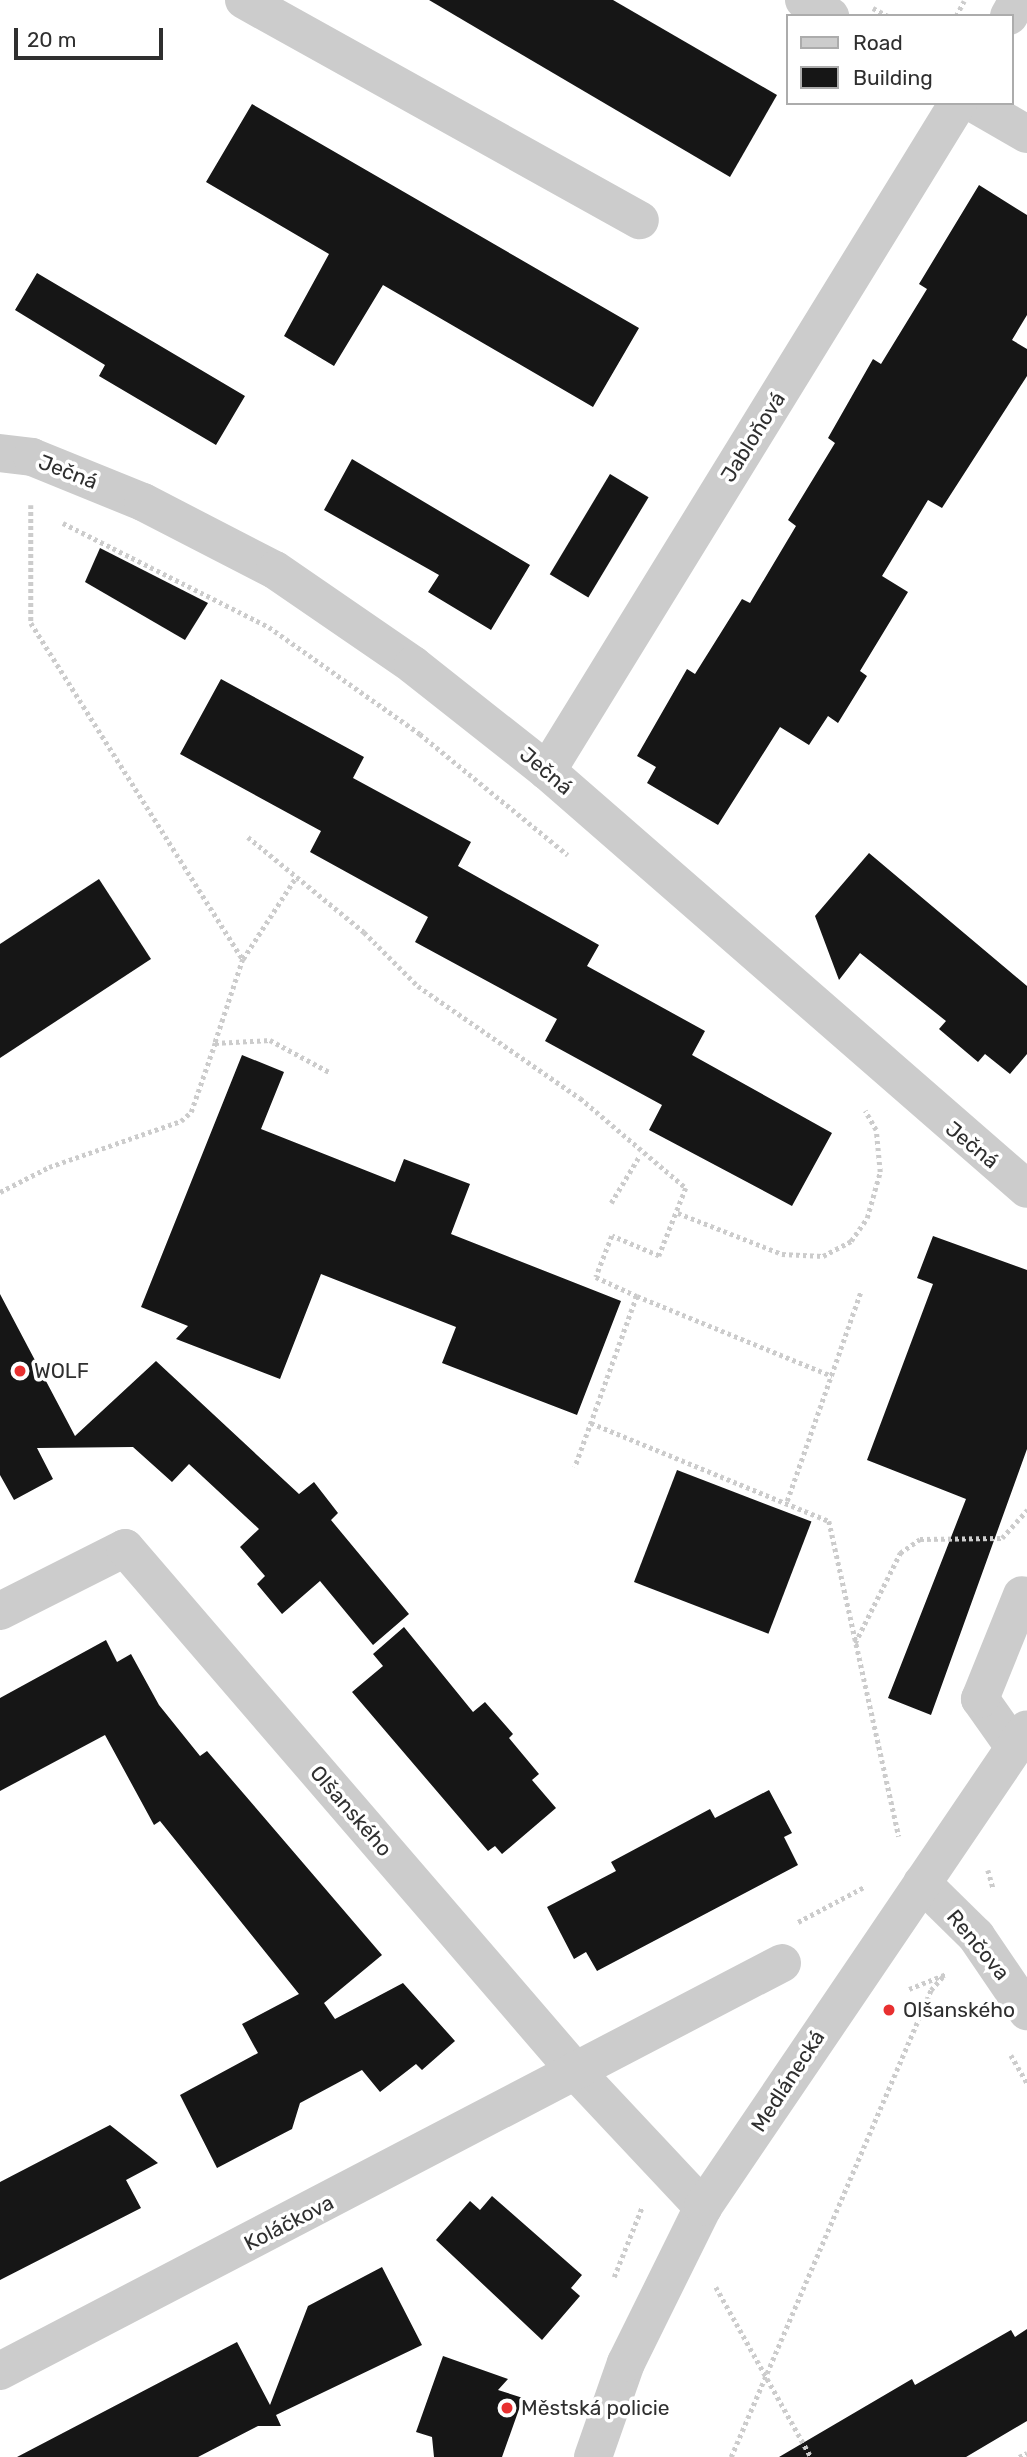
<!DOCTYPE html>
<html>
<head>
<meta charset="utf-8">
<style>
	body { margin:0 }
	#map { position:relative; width:1027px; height:2457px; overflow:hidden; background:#fff; font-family:Rubik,sans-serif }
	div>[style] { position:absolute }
	.building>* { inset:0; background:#161616; transform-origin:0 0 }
	.path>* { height:4.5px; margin-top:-2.25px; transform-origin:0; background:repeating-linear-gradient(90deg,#ccc 0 3.5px,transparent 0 7px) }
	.minor>* { height:38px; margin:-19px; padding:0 19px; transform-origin:19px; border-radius:19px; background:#ccc }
	.dots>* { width:19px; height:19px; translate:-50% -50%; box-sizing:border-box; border:4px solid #fff; border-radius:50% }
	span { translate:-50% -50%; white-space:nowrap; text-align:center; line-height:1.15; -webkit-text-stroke:7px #fff; paint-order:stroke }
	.street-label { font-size:21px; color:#2f2f2f }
	.poi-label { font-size:21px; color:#2f2f2f }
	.left { translate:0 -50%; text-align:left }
	.legend { position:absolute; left:786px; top:14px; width:228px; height:91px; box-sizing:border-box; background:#fff; border:2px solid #acacac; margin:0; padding:9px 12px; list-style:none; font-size:21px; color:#2f2f2f }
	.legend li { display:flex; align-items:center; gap:14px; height:35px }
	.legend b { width:35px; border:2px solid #acacac }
	.scale { position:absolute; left:14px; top:28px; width:149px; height:32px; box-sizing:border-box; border:4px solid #2f2f2f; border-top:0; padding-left:9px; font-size:21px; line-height:24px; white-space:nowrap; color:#2f2f2f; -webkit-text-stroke:5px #fff; paint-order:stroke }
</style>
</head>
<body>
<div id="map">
	<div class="building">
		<div style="clip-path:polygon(429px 0,613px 0,777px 95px,730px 177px)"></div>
		<div style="clip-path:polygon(252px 104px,639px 328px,593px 407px,383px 285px,334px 366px,284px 336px,329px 254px,206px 182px)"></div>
		<div style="clip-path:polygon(979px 185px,1027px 215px,1027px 315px,1012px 340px,1027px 349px,1027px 376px,942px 508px,928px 500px,882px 576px,908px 592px,860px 671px,867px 676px,838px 723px,828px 716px,809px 745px,780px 727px,718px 825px,647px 783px,656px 767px,637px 756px,687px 669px,695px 674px,742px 599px,750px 603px,796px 526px,788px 520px,835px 443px,828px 438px,873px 359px,881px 364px,927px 289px,919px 284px)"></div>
		<div style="clip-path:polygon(37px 273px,245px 396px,216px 445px,99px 376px,105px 365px,15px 310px)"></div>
		<div style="clip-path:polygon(352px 459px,530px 565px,491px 630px,428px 592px,439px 575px,324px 510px)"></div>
		<div style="left:610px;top:474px;width:45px;height:117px;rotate:31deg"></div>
		<div style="clip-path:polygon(100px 548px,208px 603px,185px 640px,85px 582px)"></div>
		<div style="clip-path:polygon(221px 679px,364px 757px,353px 778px,471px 842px,458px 866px,599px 945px,587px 966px,705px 1031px,692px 1055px,832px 1133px,792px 1206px,649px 1130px,662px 1105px,545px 1041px,557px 1019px,415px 942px,428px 917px,310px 852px,321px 831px,180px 754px)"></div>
		<div style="clip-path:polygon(869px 853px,1027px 986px,1027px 1054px,1010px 1074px,985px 1054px,978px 1062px,939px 1029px,946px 1021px,860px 953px,839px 980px,815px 916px)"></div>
		<div style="clip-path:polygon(99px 879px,151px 959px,0 1058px,0 944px)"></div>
		<div style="clip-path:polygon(242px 1055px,284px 1072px,261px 1129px,395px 1182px,404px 1159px,470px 1184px,451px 1234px,621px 1301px,577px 1415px,442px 1363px,456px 1327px,321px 1274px,280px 1379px,176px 1339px,188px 1326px,141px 1307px)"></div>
		<div style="clip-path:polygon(933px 1236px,1027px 1270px,1027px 1449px,931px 1715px,888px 1698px,966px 1499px,867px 1460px,933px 1284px,917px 1278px)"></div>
		<div style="clip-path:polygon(0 1294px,75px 1436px,156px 1361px,299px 1494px,314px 1482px,338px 1513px,331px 1520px,409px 1614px,373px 1645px,320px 1581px,282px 1614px,257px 1584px,265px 1576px,240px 1547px,259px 1529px,189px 1464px,172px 1482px,133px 1447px,37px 1448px,53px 1479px,14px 1500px,0 1475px)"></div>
		<div style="left:677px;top:1470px;width:144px;height:120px;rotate:21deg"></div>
		<div style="clip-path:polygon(404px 1627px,473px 1712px,485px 1702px,513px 1734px,509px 1738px,539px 1774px,532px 1780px,556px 1808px,502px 1854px,495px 1846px,488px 1851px,352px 1692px,383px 1666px,373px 1654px)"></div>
		<div style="clip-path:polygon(106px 1640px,117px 1662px,131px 1654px,159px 1705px,200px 1756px,207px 1751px,382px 1955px,324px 2003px,335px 2019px,403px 1983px,455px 2041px,422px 2070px,416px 2064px,380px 2092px,362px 2070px,300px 2103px,292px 2129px,217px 2168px,180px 2095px,258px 2053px,242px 2024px,299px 1994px,160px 1821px,154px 1825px,105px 1735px,0 1791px,0 1698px)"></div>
		<div style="clip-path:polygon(769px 1790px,792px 1833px,784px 1837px,798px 1865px,597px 1971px,586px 1952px,574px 1959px,547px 1907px,616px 1871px,611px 1862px,710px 1809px,715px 1818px)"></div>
		<div style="clip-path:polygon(110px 2125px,158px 2163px,126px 2180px,141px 2208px,0 2280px,0 2182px)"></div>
		<div style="clip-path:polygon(492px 2196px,582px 2275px,571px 2288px,580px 2296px,542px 2340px,436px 2240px,470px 2201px,480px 2210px)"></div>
		<div style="clip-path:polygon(382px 2267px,422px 2345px,276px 2415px,281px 2426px,258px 2426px,198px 2457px,17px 2457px,237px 2342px,270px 2405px,308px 2306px)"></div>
		<div style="clip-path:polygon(1027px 2329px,1027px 2421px,966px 2457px,779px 2457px,912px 2379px,915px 2385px,1011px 2330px,1015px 2337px)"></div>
		<div style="clip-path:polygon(443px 2356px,508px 2379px,498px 2390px,523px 2398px,502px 2457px,434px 2457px,432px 2437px,416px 2432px)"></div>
	</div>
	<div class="path">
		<div style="left:873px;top:8px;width:17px;rotate:28deg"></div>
		<div style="left:956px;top:16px;width:17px;rotate:-62deg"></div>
		<div style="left:31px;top:505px;width:118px;rotate:90deg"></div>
		<div style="left:31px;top:623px;width:397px;rotate:57.8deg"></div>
		<div style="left:243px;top:959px;width:89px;rotate:108.4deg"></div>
		<div style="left:63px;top:523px;width:231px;rotate:26.8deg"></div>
		<div style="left:269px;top:627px;width:185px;rotate:35.3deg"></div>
		<div style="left:420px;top:734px;width:191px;rotate:39.3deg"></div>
		<div style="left:248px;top:837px;width:150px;rotate:39.3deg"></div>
		<div style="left:364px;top:932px;width:76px;rotate:45deg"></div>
		<div style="left:418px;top:986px;width:197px;rotate:34.7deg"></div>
		<div style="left:580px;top:1098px;width:139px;rotate:40.3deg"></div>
		<div style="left:686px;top:1188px;width:73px;rotate:111.7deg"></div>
		<div style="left:659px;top:1256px;width:51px;rotate:-156.9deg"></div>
		<div style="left:612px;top:1236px;width:44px;rotate:111.3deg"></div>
		<div style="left:596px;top:1277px;width:45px;rotate:24.9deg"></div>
		<div style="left:637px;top:1296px;width:182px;rotate:109.9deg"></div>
		<div style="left:243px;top:959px;width:98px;rotate:-57.1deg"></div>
		<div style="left:0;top:1192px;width:55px;rotate:-27deg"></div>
		<div style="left:49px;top:1167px;width:140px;rotate:-19.2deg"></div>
		<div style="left:181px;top:1121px;width:13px;rotate:-42deg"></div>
		<div style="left:191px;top:1112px;width:73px;rotate:-70.8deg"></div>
		<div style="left:215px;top:1043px;width:55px;rotate:-3.1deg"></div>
		<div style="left:270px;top:1040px;width:69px;rotate:28.4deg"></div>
		<div style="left:611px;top:1203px;width:56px;rotate:-58.9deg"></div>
		<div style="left:678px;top:1213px;width:112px;rotate:21.5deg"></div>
		<div style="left:782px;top:1254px;width:41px;rotate:2.8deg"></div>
		<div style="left:823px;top:1256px;width:32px;rotate:-28deg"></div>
		<div style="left:851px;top:1241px;width:28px;rotate:-55deg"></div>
		<div style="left:867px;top:1218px;width:48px;rotate:-74.2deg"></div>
		<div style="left:880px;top:1172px;width:42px;rotate:-95.4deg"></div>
		<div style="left:876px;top:1130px;width:22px;rotate:-120deg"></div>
		<div style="left:637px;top:1296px;width:211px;rotate:22.3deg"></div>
		<div style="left:591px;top:1423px;width:257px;rotate:22.4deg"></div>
		<div style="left:829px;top:1521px;width:323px;rotate:77.5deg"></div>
		<div style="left:787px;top:1501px;width:223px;rotate:-70.6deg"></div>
		<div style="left:855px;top:1643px;width:101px;rotate:-63.4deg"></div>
		<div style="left:900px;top:1553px;width:24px;rotate:-35deg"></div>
		<div style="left:920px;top:1539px;width:82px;rotate:-0.7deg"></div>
		<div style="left:1002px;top:1538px;width:38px;rotate:-48deg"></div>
		<div style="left:988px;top:1870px;width:19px;rotate:74deg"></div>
		<div style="left:798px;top:1922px;width:75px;rotate:-27.9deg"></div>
		<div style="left:909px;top:1989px;width:40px;rotate:-22deg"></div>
		<div style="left:1011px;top:2055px;width:32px;rotate:60deg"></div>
		<div style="left:614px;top:2277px;width:75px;rotate:-68.2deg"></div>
		<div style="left:716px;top:2287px;width:195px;rotate:60.8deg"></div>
		<div style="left:731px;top:2457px;width:508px;rotate:-66.82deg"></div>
		<div style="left:931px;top:1990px;width:20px;rotate:-49deg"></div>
		<div style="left:1019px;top:2457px;width:9px;rotate:-27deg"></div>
	</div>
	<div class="minor">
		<div style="left:244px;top:0;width:453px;rotate:29.1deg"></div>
		<div style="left:804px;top:0;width:31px;rotate:32deg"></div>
		<div style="left:1009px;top:16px;width:18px;rotate:-61deg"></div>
		<div style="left:973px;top:103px;width:62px;rotate:29.9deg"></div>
		<div style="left:0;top:453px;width:32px;rotate:7deg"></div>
		<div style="left:32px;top:457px;width:120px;rotate:22.1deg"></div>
		<div style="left:143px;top:502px;width:148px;rotate:27.3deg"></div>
		<div style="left:275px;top:570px;width:168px;rotate:34.5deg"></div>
		<div style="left:413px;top:665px;width:171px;rotate:38.3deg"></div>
		<div style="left:547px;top:771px;width:636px;rotate:41.05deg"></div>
		<div style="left:547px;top:771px;width:784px;rotate:-58.4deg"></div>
		<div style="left:0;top:1611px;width:140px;rotate:-26.7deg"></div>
		<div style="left:125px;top:1548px;width:694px;rotate:49.26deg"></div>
		<div style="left:578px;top:2074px;width:183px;rotate:46.8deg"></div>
		<div style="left:1014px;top:1747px;width:59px;rotate:-125.3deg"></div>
		<div style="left:980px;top:1699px;width:112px;rotate:-68deg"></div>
		<div style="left:922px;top:1883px;width:76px;rotate:44.5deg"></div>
		<div style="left:976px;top:1936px;width:91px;rotate:55.8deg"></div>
		<div style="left:0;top:2371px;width:882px;rotate:-27.55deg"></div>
		<div style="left:593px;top:2457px;width:100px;rotate:-70.7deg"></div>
		<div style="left:626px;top:2363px;width:174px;rotate:-63.7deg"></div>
		<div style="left:703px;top:2207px;width:577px;rotate:-55.87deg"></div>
	</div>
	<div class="dots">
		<div style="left:20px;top:1371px;background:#e83030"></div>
		<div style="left:889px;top:2010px;background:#e83030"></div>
		<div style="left:507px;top:2408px;background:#e83030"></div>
	</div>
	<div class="street-label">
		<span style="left:753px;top:437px;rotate:-58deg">Jabloňová</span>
		<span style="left:68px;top:472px;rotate:21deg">Ječná</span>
		<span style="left:546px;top:771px;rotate:40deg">Ječná</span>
		<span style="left:972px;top:1145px;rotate:39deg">Ječná</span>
		<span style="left:351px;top:1811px;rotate:49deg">Olšanského</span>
		<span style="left:978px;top:1945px;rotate:50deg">Renčova</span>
		<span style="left:788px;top:2081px;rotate:-57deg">Medlánecká</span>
		<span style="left:289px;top:2223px;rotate:-27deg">Koláčkova</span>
	</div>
	<div class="poi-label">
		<span class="left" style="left:34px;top:1371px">WOLF</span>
		<span class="left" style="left:903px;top:2010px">Olšanského</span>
		<span class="left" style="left:521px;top:2408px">Městská policie</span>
	</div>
	<ul class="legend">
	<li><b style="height:9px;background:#ccc"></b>Road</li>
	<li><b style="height:19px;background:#161616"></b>Building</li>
	</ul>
	<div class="scale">20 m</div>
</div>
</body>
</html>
